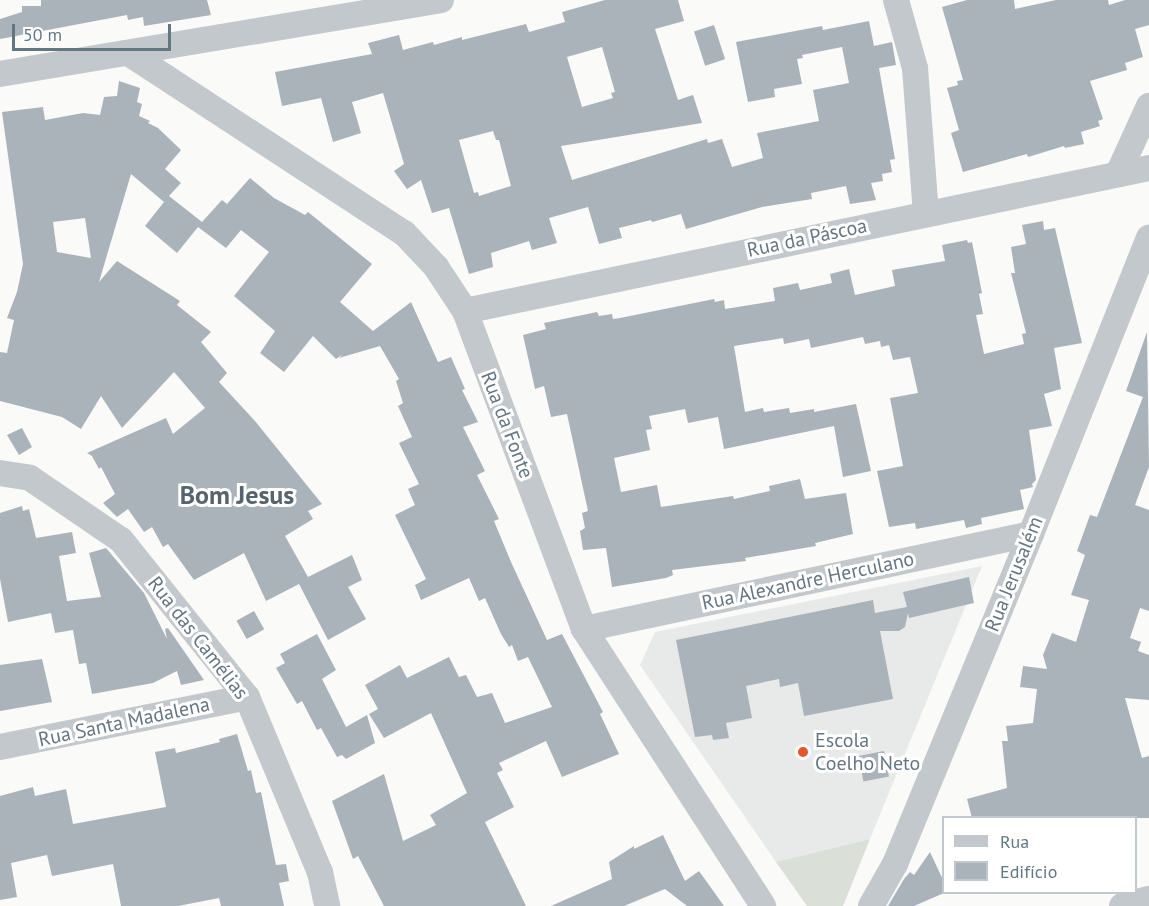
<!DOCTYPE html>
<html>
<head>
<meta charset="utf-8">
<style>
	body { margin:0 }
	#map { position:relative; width:1149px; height:906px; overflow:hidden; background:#fafaf8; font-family:"PT Sans",sans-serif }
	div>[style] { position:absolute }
	.built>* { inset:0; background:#e8e9e9 }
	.green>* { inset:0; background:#dadfd7 }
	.building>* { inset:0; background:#aab3b9; transform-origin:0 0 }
	.minor>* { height:26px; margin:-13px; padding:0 13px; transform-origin:13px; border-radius:13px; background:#c3c8cc }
	.dots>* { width:16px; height:16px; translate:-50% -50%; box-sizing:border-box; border:3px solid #fff; border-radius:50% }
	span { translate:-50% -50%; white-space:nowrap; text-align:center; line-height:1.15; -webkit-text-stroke:6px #fff; paint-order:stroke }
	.street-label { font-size:20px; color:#657683 }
	.poi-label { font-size:20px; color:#657683 }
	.left { translate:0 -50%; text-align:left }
	.district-label { font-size:26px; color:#57646e; font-weight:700 }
	.legend { position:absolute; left:942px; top:816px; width:195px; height:78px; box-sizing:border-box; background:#fff; border:2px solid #c1c8cd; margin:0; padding:8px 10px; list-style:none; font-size:18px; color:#657683 }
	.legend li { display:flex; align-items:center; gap:12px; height:30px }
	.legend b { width:30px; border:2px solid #c1c8cd }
	.scale { position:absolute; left:12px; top:24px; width:159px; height:27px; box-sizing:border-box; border:3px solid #657683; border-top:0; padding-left:8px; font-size:18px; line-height:21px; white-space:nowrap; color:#657683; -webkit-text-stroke:4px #fff; paint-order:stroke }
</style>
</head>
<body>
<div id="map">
	<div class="built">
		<div style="clip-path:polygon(982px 566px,870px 839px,776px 862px,640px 665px,655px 632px)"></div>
	</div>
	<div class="green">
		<div style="clip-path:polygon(870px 839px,843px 906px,807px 906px,776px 862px)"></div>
	</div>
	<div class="building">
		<div style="clip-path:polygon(41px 0,207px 0,211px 15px,144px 26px,143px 17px,128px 20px,127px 15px,0 39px,0 19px,22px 12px,22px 6px,41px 6px)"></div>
		<div style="clip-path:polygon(evenodd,605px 0,678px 0,684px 21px,655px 29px,678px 100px,693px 95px,702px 123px,561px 146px,572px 180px,707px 139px,708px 143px,722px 139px,732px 167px,763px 158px,757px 133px,819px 121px,813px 90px,849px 83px,842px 47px,802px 55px,803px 58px,797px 59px,802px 84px,774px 89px,775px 97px,748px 102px,736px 42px,822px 26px,823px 30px,869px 21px,874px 46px,892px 42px,896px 65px,879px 68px,895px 159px,890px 160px,892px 172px,882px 174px,883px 181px,871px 183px,876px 200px,850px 204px,846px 186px,811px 193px,812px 199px,762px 207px,686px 229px,681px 214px,652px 222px,651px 220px,619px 228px,622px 238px,599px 244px,588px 207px,549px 218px,557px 243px,532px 250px,529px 241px,491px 253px,493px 267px,469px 274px,449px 208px,432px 213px,421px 180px,407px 189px,394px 171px,404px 164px,383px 93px,352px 102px,361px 133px,333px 142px,321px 98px,282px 106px,275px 72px,372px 54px,368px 43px,399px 35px,403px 50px,433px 42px,434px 45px,462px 37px,462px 40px,526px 24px,529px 32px,565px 22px,562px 12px,605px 0,602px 47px,615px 92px,611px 93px,613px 98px,582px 107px,567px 57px,602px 47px,605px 0,493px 131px,496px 140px,499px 140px,511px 186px,479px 196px,478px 192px,474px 193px,459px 140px,493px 131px)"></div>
		<div style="clip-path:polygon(967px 0,1014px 0,1015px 9px,1056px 0,1108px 0,1109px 5px,1125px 0,1149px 0,1149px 25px,1135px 29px,1143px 57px,1125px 63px,1127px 70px,1090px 81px,1103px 119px,1098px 121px,1100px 126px,1081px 132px,1084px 144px,1065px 148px,1064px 146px,1028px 157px,1027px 154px,963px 172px,951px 133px,959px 130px,947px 88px,958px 85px,957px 81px,963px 80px,942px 7px)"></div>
		<div style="left:714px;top:25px;width:36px;height:21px;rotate:72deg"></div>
		<div style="clip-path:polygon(evenodd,119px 81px,140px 88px,137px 102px,142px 104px,139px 116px,150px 121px,148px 123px,158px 128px,181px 150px,165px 169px,181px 183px,169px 196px,202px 222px,222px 200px,227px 204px,250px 178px,274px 198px,305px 215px,308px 212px,372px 264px,340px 302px,373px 331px,411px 302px,438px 362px,451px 357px,465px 389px,462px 390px,478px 422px,463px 427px,485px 471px,477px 475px,499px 519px,494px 521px,511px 562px,547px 640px,562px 634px,603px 712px,600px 714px,619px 754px,562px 777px,546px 741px,499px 763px,503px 770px,497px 773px,514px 807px,485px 822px,526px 906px,384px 906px,358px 856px,353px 859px,332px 801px,384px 774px,403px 841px,436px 825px,430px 815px,467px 793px,431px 713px,384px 738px,369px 714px,378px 709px,365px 685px,400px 665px,407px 678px,449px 657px,459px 677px,466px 675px,477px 697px,492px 693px,505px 723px,552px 707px,528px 657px,518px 661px,512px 645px,509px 647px,501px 634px,485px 598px,479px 601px,469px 578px,421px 600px,415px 585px,426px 579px,395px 515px,415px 505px,408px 489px,419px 484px,399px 443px,412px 437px,398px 406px,403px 403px,396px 381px,399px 379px,380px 346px,339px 358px,343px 354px,336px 359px,313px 336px,284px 372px,260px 353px,275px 331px,234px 296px,269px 252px,241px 230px,226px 248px,198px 227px,177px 253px,145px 226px,164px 202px,131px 174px,99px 282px,117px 261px,180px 301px,177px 305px,211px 332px,201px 342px,227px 373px,219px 382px,255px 421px,322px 504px,308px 511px,313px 519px,285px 536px,308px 577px,352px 555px,362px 580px,348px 587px,366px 619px,328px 640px,299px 584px,266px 601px,244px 553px,194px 580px,168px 544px,163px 547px,152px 527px,144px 532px,128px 509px,117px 517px,103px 503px,115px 494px,101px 467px,99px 469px,92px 456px,87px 453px,166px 418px,173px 434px,205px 408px,174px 372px,122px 428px,101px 396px,81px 429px,62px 417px,0 401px,0 352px,7px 353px,14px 320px,7px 318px,17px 292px,23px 264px,2px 112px,43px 107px,45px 120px,83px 113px,100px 115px,104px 97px,117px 96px,119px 81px,85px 218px,91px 258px,57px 252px,53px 222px,85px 218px)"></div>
		<div style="clip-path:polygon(1043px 221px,1044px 230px,1055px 228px,1082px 343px,1054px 348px,1061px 389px,1044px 394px,1052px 426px,1029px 430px,1036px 480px,1032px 484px,1033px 487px,1020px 490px,1024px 509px,981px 518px,982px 524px,966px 528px,964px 520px,916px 529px,915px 523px,889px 527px,877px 471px,903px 466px,890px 398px,918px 393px,910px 357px,893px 360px,889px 345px,881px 347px,880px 341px,865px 344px,863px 337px,811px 348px,809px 339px,784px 344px,783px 338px,734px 346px,745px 412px,763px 408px,764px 412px,789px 408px,790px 413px,814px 409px,814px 412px,856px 404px,871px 471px,843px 477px,834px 426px,724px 449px,718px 417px,688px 423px,685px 409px,649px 416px,652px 429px,646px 430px,650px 450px,614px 458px,621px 492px,657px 485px,661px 507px,733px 496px,734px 499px,770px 491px,769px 486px,800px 479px,805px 499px,846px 493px,853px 534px,815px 543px,816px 546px,745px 558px,746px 561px,672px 570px,673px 575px,666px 578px,612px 587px,606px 548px,583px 550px,580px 531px,585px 528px,582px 513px,588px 511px,567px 414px,551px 417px,544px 386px,535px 389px,523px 335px,546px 329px,544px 323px,597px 312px,599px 316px,612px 314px,613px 319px,620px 318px,714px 299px,715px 302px,724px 300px,725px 309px,775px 301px,773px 288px,798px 283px,800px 290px,832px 283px,830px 274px,849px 269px,855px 295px,895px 286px,892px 270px,945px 261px,942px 245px,967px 240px,968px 243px,972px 242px,982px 293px,979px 294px,983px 314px,976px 315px,984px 354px,1024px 344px,1022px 334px,1026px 333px,1011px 273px,1015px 273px,1011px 247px,1026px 244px,1022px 225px)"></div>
		<div style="clip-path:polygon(1147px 332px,1149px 467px,1135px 505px,1149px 510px,1149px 611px,1140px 608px,1130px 638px,1141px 642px,1138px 651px,1149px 655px,1149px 700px,1125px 698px,1142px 758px,1149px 756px,1149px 818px,972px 818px,967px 799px,1007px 788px,1002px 741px,1008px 741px,1006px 726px,1033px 723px,1037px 689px,1020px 687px,1023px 666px,1047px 669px,1043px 655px,1052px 633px,1076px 642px,1089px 600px,1071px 595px,1085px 555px,1077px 551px,1090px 515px,1097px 517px,1143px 397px,1126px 391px)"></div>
		<div style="clip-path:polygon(22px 428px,32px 447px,19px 455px,7px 435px)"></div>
		<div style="clip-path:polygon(22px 506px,23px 511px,29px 509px,36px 538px,72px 532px,76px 553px,59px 556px,67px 601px,101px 597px,89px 553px,106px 548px,144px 593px,167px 639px,165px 629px,168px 628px,204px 680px,181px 685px,177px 671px,153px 683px,92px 694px,86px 663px,79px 664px,73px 630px,55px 633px,51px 613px,8px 622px,0 579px,0 513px)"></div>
		<div style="clip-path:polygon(969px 577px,974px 603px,909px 618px,908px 613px,905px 627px,899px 631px,880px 631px,893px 699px,804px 716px,798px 683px,780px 687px,779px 679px,746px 686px,752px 718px,726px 723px,729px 738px,713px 740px,712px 735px,695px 737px,676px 640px,873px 600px,875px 613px,907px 607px,903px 592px)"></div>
		<div style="left:254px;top:611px;width:21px;height:20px;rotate:61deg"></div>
		<div style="clip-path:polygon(317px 634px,336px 670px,322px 679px,346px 727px,367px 715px,375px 743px,346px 759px,342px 755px,337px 757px,321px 728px,317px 730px,302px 701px,297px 704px,276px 668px,285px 663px,280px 654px)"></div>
		<div style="clip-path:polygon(42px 659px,52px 702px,0 711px,0 665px)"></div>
		<div style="clip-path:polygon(237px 734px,248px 771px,251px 770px,256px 793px,261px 792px,276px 865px,286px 864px,289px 881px,279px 883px,284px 906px,221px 906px,219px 898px,178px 906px,121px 906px,113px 864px,52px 876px,47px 855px,11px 863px,17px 897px,0 900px,0 796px,33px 787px,35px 796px,66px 789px,73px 824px,166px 807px,155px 752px,175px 748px,176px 753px,220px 742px,219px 739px)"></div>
		<div style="left:884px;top:751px;width:26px;height:26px;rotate:79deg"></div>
		<div style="clip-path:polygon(663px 835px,685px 881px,699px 871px,724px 906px,687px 906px,665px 889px,624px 906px,551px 906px,612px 879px,609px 862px,634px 846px,634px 849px)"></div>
		<div style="clip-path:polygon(930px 852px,944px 882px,944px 893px,914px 906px,888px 906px,904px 879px,910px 872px,914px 875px)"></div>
	</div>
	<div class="minor">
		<div style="left:896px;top:0;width:71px;rotate:74.4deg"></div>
		<div style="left:915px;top:68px;width:145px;rotate:85.7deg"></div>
		<div style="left:130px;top:54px;width:327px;rotate:33.2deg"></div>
		<div style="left:404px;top:233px;width:47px;rotate:46.7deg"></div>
		<div style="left:436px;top:267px;width:53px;rotate:56.6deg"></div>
		<div style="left:465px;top:311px;width:340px;rotate:69.5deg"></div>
		<div style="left:584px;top:629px;width:330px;rotate:57.1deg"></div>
		<div style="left:0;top:74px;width:447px;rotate:-9.5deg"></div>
		<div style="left:1118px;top:174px;width:75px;rotate:-65.5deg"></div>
		<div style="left:465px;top:311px;width:699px;rotate:-11.81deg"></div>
		<div style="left:0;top:473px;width:30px;rotate:9deg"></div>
		<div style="left:30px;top:478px;width:110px;rotate:34.3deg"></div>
		<div style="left:121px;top:540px;width:201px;rotate:51.3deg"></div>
		<div style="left:247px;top:697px;width:190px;rotate:67.4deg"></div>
		<div style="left:320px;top:872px;width:35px;rotate:78deg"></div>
		<div style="left:584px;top:629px;width:457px;rotate:-12deg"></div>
		<div style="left:0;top:747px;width:252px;rotate:-11.4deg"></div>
		<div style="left:871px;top:906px;width:48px;rotate:-60.3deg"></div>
		<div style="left:895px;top:864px;width:357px;rotate:-67.6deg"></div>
		<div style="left:1031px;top:534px;width:319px;rotate:-68.3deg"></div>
		<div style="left:1122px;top:906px;width:28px;rotate:-15deg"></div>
	</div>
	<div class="dots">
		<div style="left:803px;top:752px;background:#e4572e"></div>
	</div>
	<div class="street-label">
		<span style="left:807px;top:238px;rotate:-12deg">Rua da Páscoa</span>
		<span style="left:507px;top:425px;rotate:69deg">Rua da Fonte</span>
		<span style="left:1014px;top:574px;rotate:-68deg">Rua Jerusalém</span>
		<span style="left:808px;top:581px;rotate:-12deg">Rua Alexandre Herculano</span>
		<span style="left:198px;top:638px;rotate:52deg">Rua das Camélias</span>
		<span style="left:124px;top:722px;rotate:-12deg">Rua Santa Madalena</span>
	</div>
	<div class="poi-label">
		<span class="left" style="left:815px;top:752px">Escola<br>Coelho Neto</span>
	</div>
	<div class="district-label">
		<span style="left:237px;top:495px">Bom Jesus</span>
	</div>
	<ul class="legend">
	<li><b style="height:8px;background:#c3c8cc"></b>Rua</li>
	<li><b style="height:16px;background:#aab3b9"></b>Edifício</li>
	</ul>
	<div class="scale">50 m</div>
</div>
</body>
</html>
